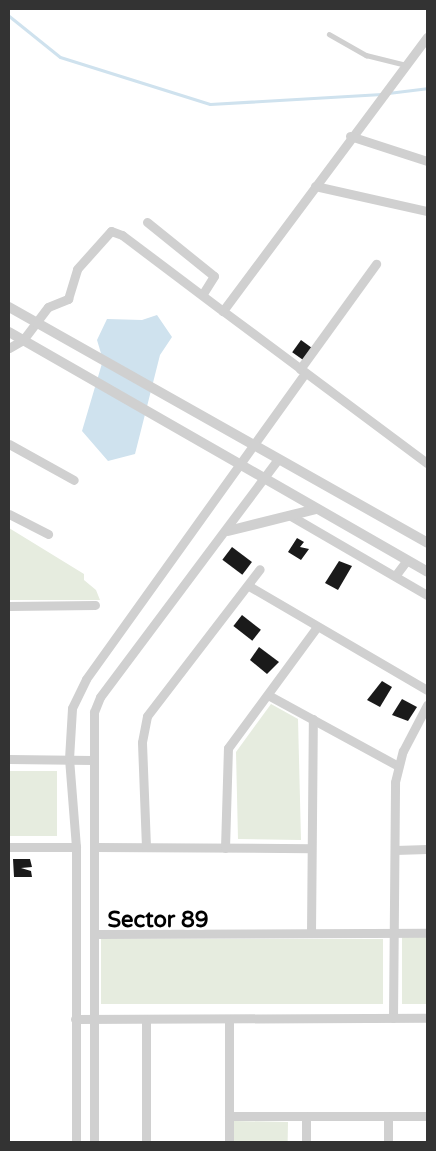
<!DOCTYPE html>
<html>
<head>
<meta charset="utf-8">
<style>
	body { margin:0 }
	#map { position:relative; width:436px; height:1151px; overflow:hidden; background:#fff; font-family:"Varela Round",sans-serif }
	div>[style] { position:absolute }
	.green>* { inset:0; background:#e6ecdf; transform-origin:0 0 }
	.water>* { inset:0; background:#cfe2ee }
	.stream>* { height:3px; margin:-1.5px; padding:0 1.5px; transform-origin:1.5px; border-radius:1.5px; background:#cfe2ee }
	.building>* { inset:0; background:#1a1a1a; transform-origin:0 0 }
	.service>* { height:4.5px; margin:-2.25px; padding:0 2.25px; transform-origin:2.25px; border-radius:2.25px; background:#d0d0d0 }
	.minor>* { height:9px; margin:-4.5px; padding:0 4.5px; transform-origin:4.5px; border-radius:4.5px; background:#d0d0d0 }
	.tertiary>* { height:10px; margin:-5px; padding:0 5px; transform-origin:5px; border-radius:5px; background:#d0d0d0 }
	span { translate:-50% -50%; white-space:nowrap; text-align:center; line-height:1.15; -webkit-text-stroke:5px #fff; paint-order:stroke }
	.district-label { font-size:22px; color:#000; font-weight:700 }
	.frame { position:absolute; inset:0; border:10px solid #333; pointer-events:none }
</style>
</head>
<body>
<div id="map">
	<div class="green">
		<div style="clip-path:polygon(9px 528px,84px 574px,84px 580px,96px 590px,100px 600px,9px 600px)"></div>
		<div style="clip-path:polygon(271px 704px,298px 719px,301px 840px,238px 839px,236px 752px)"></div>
		<div style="left:9px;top:771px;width:48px;height:65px"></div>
		<div style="left:402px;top:935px;width:25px;height:69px"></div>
		<div style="left:101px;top:939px;width:282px;height:65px"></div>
		<div style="left:234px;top:1121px;width:54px;height:21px;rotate:1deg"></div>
	</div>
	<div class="water">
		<div style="clip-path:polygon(157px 315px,172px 337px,160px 355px,135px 454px,108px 461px,82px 431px,103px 360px,97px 340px,107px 319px,142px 320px)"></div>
	</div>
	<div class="stream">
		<div style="left:9px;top:16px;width:65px;rotate:38.8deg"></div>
		<div style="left:60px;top:57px;width:157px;rotate:17.4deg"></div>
		<div style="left:210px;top:104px;width:172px;rotate:-3.3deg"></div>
		<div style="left:388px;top:93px;width:39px;rotate:-7deg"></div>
	</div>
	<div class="building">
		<div style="left:301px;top:340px;width:14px;height:15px;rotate:36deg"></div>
		<div style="clip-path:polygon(297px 538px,304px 542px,300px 547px,309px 549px,301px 560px,288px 552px)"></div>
		<div style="left:232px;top:547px;width:25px;height:16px;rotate:37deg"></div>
		<div style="clip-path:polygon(339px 561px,352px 566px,338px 590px,325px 583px)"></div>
		<div style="left:242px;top:615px;width:24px;height:14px;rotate:38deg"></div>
		<div style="clip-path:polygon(259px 647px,279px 662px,267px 674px,250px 660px)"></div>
		<div style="clip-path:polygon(382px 681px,392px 687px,380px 707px,367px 700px)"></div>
		<div style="clip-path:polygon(402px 699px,417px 707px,408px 721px,392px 715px)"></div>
		<div style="clip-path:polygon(13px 859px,30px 859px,32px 867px,21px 868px,31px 871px,32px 877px,14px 877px)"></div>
	</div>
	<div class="service">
		<div style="left:329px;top:34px;width:43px;rotate:29.6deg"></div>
		<div style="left:366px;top:55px;width:41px;rotate:14deg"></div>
	</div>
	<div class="minor">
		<div style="left:427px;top:37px;width:342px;rotate:126.7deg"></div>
		<div style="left:223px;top:311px;width:254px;rotate:36.7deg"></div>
		<div style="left:350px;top:136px;width:81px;rotate:18deg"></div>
		<div style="left:315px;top:186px;width:115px;rotate:12.6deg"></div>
		<div style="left:147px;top:222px;width:86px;rotate:38.9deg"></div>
		<div style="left:214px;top:276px;width:22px;rotate:122deg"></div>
		<div style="left:9px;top:348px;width:16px;rotate:-30deg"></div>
		<div style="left:23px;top:340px;width:41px;rotate:-52.9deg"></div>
		<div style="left:48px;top:307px;width:22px;rotate:-22deg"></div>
		<div style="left:68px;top:299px;width:31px;rotate:-73deg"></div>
		<div style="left:77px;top:269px;width:51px;rotate:-48.2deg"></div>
		<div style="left:111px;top:231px;width:12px;rotate:20deg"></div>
		<div style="left:122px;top:235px;width:126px;rotate:37deg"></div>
		<div style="left:300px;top:369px;width:130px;rotate:-54.1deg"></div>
		<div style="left:9px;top:444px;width:74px;rotate:29deg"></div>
		<div style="left:9px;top:514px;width:44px;rotate:27.1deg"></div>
		<div style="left:291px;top:516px;width:157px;rotate:30.2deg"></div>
		<div style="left:395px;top:576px;width:20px;rotate:-53deg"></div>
		<div style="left:249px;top:586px;width:206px;rotate:30.3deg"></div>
		<div style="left:9px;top:606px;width:86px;rotate:-0.7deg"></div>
		<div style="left:268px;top:695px;width:148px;rotate:28.6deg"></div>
		<div style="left:9px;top:759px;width:83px;rotate:0.7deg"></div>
		<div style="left:9px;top:847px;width:67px"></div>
		<div style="left:94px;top:847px;width:217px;rotate:0.3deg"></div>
		<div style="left:146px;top:847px;width:105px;rotate:-92.2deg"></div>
		<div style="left:142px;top:742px;width:26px;rotate:-79deg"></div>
		<div style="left:147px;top:716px;width:185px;rotate:-52.5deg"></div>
		<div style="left:225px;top:848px;width:100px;rotate:-88.3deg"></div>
		<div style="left:228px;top:748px;width:150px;rotate:-53.7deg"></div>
		<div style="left:395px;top:850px;width:32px;rotate:-2deg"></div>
		<div style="left:311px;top:933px;width:214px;rotate:-89.5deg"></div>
		<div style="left:95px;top:934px;width:332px;rotate:-0.2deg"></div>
		<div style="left:393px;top:1018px;width:236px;rotate:-89.5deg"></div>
		<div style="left:395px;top:782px;width:32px;rotate:-76deg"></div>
		<div style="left:403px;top:751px;width:52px;rotate:-62.4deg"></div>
		<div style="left:75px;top:1019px;width:352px;rotate:-0.2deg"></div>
		<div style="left:146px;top:1019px;width:123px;rotate:90deg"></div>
		<div style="left:229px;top:1019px;width:123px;rotate:90deg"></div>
		<div style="left:229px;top:1116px;width:198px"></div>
		<div style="left:306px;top:1116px;width:26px;rotate:90deg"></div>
		<div style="left:388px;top:1116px;width:26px;rotate:90deg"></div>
		<div style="left:76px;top:1142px;width:295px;rotate:-90deg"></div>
		<div style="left:76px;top:847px;width:88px;rotate:-94.5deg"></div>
		<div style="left:69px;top:759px;width:51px;rotate:-86.6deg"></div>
		<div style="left:72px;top:708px;width:32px;rotate:-64deg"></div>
		<div style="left:86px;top:679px;width:376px;rotate:-54.4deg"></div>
		<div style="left:94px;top:1142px;width:430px;rotate:-90deg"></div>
		<div style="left:94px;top:712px;width:16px;rotate:-68deg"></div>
		<div style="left:100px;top:697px;width:297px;rotate:-53.2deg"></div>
	</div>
	<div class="tertiary">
		<div style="left:9px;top:307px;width:480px;rotate:29.4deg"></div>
		<div style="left:9px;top:332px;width:482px;rotate:29.8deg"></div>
		<div style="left:228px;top:531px;width:91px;rotate:-14deg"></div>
	</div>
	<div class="district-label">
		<span style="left:158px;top:921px">Sector 89</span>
	</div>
	<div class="frame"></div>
</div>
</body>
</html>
